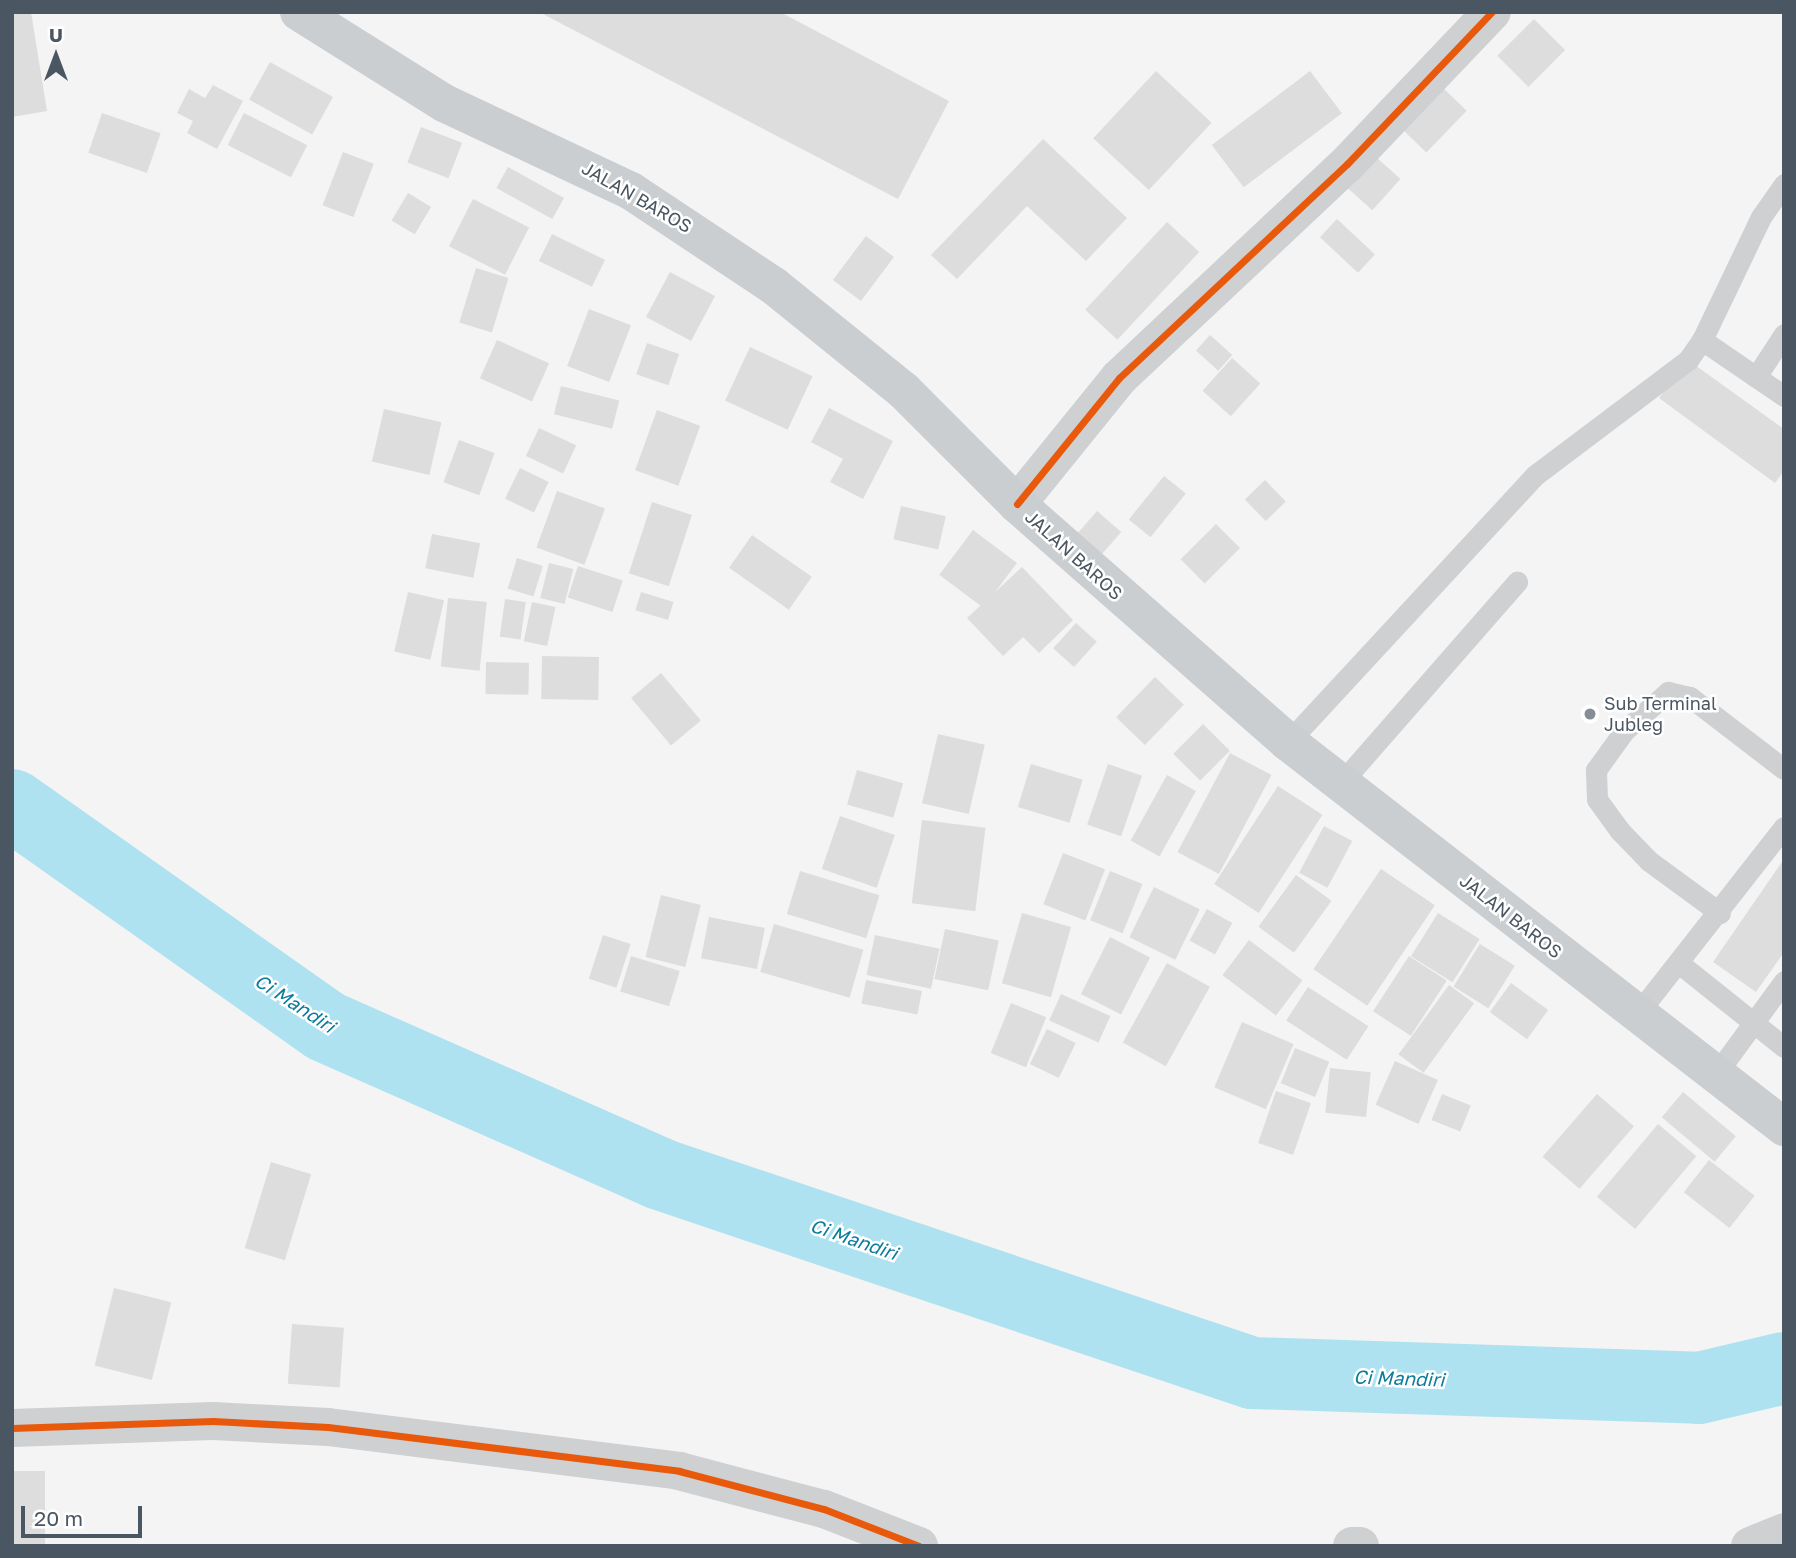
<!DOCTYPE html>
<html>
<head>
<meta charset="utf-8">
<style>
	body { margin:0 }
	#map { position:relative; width:1796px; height:1558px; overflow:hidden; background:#f4f4f4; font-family:"Golos Text",sans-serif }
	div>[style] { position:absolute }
	.river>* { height:72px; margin:-36px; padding:0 36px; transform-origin:36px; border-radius:36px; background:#aee2f0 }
	.building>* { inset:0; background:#ddddde; transform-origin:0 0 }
	.lane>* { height:21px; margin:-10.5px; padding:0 10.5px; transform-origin:10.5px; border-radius:10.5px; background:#ced0d2 }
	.street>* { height:38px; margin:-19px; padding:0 19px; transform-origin:19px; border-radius:19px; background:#ced0d2 }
	.primary>* { height:38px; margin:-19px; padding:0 19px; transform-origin:19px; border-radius:19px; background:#caced1 }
	.cycleway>* { height:7px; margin:-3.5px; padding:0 3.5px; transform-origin:3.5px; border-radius:3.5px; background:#e8590c }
	.dots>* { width:19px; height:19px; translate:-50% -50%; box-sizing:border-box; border:4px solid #fff; border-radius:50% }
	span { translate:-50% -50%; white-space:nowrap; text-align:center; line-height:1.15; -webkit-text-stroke:5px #fff; paint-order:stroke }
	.street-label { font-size:18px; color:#4a5661 }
	.poi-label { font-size:18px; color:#4a5661 }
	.left { translate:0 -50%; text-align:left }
	.water-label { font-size:19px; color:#0c7c9b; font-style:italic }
	.frame { position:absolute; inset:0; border:14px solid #4a5661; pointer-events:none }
	.north { position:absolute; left:21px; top:21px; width:70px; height:70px; -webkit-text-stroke:5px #fff; paint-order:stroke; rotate:0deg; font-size:19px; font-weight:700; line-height:28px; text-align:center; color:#4a5661 }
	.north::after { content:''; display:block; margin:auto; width:24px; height:32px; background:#4a5661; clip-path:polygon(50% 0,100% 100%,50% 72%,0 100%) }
	.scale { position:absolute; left:21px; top:1506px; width:121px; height:32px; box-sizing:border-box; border:4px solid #4a5661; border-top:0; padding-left:9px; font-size:21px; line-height:24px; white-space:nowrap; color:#4a5661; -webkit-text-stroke:5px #fff; paint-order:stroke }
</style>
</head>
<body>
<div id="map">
	<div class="river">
		<div style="left:12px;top:805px;width:383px;rotate:35.2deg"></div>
		<div style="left:325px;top:1026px;width:366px;rotate:23.8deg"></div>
		<div style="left:660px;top:1174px;width:625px;rotate:18.58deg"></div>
		<div style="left:1252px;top:1373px;width:447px;rotate:1.9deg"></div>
		<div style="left:1699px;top:1388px;width:87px;rotate:-13.2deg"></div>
	</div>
	<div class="building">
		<div style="clip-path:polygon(12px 12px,31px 12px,47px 111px,12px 117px)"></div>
		<div style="clip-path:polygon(539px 12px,780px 12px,949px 101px,898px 199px)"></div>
		<div style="left:1534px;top:19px;width:44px;height:52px;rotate:45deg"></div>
		<div style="left:270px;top:62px;width:72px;height:43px;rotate:29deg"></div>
		<div style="left:1156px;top:71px;width:76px;height:92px;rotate:43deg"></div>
		<div style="left:1310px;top:71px;width:53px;height:123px;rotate:53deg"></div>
		<div style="clip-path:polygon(213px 85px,243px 101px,217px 149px,187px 133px,193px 121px,177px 113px,189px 89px,205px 98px)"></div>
		<div style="left:1440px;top:85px;width:37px;height:58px;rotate:44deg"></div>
		<div style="left:102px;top:113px;width:62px;height:42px;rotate:19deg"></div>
		<div style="left:244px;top:113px;width:71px;height:36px;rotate:27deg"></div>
		<div style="left:421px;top:127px;width:44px;height:38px;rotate:21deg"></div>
		<div style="clip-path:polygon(1043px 139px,1127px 218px,1086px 261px,1027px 206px,957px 279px,931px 255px)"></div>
		<div style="left:1367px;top:149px;width:45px;height:42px;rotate:42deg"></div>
		<div style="left:343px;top:152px;width:33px;height:57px;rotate:21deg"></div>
		<div style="left:508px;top:167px;width:64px;height:24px;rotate:29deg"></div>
		<div style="left:408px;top:193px;width:27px;height:32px;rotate:31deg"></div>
		<div style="left:473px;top:199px;width:63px;height:53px;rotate:27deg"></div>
		<div style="left:1337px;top:219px;width:52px;height:25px;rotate:43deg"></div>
		<div style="left:1167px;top:222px;width:44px;height:120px;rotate:43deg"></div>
		<div style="left:552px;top:234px;width:59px;height:30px;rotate:26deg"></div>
		<div style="left:866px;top:236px;width:35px;height:55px;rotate:37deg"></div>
		<div style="left:476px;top:268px;width:34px;height:57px;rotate:17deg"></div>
		<div style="left:670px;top:272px;width:51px;height:51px;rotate:28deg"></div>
		<div style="left:589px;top:309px;width:45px;height:61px;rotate:21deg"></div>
		<div style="left:1210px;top:335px;width:30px;height:21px;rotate:42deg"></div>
		<div style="left:497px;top:340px;width:57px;height:42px;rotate:24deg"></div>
		<div style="left:647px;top:343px;width:34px;height:33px;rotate:19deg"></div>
		<div style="left:750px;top:347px;width:69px;height:59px;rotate:25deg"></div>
		<div style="left:1232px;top:358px;width:38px;height:44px;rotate:42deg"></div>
		<div style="clip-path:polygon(1688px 360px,1784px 429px,1784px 471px,1775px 483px,1659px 398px)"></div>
		<div style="left:561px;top:386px;width:60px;height:29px;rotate:14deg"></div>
		<div style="clip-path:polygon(829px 408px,893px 441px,863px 499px,830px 482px,843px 459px,811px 442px)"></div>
		<div style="left:384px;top:409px;width:59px;height:54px;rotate:13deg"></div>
		<div style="left:657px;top:410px;width:46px;height:64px;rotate:20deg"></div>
		<div style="left:539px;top:428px;width:41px;height:31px;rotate:25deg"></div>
		<div style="left:459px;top:440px;width:38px;height:45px;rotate:20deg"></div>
		<div style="left:520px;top:468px;width:32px;height:34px;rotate:26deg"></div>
		<div style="left:1164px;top:476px;width:28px;height:56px;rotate:39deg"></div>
		<div style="left:1265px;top:480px;width:30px;height:28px;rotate:46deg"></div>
		<div style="left:557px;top:491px;width:51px;height:60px;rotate:20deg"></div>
		<div style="left:652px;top:502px;width:42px;height:75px;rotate:18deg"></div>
		<div style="left:901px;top:506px;width:46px;height:34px;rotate:13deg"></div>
		<div style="left:1097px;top:511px;width:32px;height:29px;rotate:41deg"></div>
		<div style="left:1216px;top:524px;width:34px;height:50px;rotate:45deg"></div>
		<div style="left:973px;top:530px;width:55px;height:56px;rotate:37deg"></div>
		<div style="left:432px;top:534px;width:49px;height:35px;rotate:11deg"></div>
		<div style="left:752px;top:535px;width:73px;height:40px;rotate:35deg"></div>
		<div style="left:517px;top:558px;width:27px;height:32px;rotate:17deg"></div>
		<div style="left:549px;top:563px;width:25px;height:36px;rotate:14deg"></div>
		<div style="left:578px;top:566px;width:47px;height:33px;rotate:18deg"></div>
		<div style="clip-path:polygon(1022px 567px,1073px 620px,1039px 653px,1023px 637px,1003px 656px,967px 618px)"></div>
		<div style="left:408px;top:592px;width:37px;height:61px;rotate:13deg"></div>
		<div style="left:641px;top:592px;width:34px;height:19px;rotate:17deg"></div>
		<div style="left:448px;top:598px;width:39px;height:69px;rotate:6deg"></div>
		<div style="left:505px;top:599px;width:21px;height:38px;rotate:8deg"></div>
		<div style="left:532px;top:602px;width:24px;height:40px;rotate:12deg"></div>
		<div style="left:1076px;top:623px;width:28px;height:34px;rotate:42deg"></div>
		<div style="left:542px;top:656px;width:57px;height:43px;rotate:1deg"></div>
		<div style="left:486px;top:662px;width:43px;height:32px;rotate:1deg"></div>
		<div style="left:661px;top:673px;width:62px;height:39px;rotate:50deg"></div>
		<div style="left:1155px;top:677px;width:40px;height:56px;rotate:44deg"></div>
		<div style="left:1203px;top:724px;width:38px;height:42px;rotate:45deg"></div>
		<div style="left:938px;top:734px;width:48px;height:71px;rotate:13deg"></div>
		<div style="left:1230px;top:753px;width:47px;height:112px;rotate:28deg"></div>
		<div style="left:1031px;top:764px;width:54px;height:45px;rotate:17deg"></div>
		<div style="left:1108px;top:764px;width:36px;height:64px;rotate:19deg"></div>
		<div style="left:857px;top:770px;width:48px;height:36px;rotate:16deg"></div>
		<div style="left:1167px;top:775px;width:33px;height:75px;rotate:29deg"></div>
		<div style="left:1278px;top:786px;width:53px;height:117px;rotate:33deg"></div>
		<div style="left:840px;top:816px;width:58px;height:56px;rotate:19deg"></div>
		<div style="left:922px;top:820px;width:64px;height:84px;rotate:7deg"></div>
		<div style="left:1324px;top:826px;width:32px;height:53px;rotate:28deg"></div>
		<div style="left:1063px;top:853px;width:45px;height:55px;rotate:21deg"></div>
		<div style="clip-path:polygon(1784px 859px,1784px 952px,1756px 992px,1713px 962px)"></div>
		<div style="left:1381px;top:869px;width:65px;height:121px;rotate:34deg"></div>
		<div style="left:800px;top:871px;width:83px;height:45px;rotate:17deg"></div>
		<div style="left:1110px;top:871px;width:35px;height:53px;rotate:22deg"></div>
		<div style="left:1296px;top:875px;width:44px;height:64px;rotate:36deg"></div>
		<div style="left:1154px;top:887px;width:51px;height:56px;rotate:26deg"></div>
		<div style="left:661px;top:895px;width:41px;height:64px;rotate:14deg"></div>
		<div style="left:1207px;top:909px;width:29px;height:36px;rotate:29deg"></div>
		<div style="left:1022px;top:913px;width:51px;height:73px;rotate:16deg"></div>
		<div style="left:1438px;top:913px;width:49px;height:51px;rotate:32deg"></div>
		<div style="left:709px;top:917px;width:57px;height:42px;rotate:11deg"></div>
		<div style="left:774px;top:924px;width:93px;height:50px;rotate:16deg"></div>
		<div style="left:945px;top:929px;width:55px;height:51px;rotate:12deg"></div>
		<div style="left:603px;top:935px;width:29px;height:46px;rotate:18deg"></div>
		<div style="left:875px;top:935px;width:66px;height:41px;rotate:12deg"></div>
		<div style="left:1110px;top:937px;width:45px;height:64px;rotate:27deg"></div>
		<div style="left:1249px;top:940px;width:67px;height:44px;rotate:37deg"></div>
		<div style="left:1480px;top:944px;width:41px;height:50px;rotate:32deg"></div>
		<div style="left:631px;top:956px;width:51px;height:37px;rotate:17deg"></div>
		<div style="left:1409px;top:956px;width:45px;height:66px;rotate:33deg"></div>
		<div style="left:1167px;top:963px;width:49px;height:91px;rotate:29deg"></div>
		<div style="left:866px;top:980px;width:57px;height:24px;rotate:11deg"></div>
		<div style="left:1511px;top:983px;width:46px;height:36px;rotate:36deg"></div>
		<div style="left:1449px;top:985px;width:31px;height:86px;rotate:36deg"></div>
		<div style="left:1308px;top:987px;width:72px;height:40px;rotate:33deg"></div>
		<div style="left:1061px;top:994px;width:54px;height:29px;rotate:24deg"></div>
		<div style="left:1011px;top:1003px;width:38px;height:54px;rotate:22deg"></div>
		<div style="left:1242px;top:1022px;width:56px;height:71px;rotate:23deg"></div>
		<div style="left:1047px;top:1029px;width:32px;height:39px;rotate:26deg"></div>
		<div style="left:1295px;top:1048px;width:37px;height:38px;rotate:22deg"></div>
		<div style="left:1395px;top:1061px;width:47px;height:48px;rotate:24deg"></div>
		<div style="left:1330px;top:1068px;width:41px;height:45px;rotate:6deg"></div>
		<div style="left:1276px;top:1091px;width:37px;height:55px;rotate:19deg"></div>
		<div style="left:1683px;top:1092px;width:69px;height:33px;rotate:40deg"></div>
		<div style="left:1442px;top:1094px;width:31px;height:28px;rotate:22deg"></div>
		<div style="left:1597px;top:1094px;width:49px;height:83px;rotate:41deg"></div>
		<div style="left:1658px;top:1124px;width:50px;height:95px;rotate:40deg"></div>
		<div style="left:1709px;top:1160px;width:58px;height:41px;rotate:38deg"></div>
		<div style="left:271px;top:1162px;width:42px;height:90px;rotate:17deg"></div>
		<div style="left:114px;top:1288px;width:59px;height:80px;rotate:14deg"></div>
		<div style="left:292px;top:1324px;width:52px;height:60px;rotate:4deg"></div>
		<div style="left:12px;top:1471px;width:33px;height:75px"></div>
	</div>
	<div class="lane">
		<div style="left:1702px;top:340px;width:99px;rotate:34.3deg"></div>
		<div style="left:1756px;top:377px;width:51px;rotate:-56.9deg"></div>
		<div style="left:1288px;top:742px;width:362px;rotate:-47.2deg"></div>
		<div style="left:1534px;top:476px;width:193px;rotate:-37deg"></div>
		<div style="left:1688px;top:360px;width:24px;rotate:-55deg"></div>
		<div style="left:1702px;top:340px;width:136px;rotate:-64.4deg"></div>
		<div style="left:1761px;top:217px;width:40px;rotate:-55.1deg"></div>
		<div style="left:1340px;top:784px;width:269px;rotate:-48.8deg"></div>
		<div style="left:1720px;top:913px;width:88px;rotate:-143.8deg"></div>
		<div style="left:1649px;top:861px;width:42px;rotate:-134deg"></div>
		<div style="left:1620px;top:831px;width:39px;rotate:-126deg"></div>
		<div style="left:1597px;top:799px;width:29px;rotate:-92deg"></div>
		<div style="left:1596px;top:770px;width:48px;rotate:-54.3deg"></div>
		<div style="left:1624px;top:731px;width:59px;rotate:-41.6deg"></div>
		<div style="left:1668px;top:692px;width:23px;rotate:13deg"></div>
		<div style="left:1690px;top:697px;width:118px;rotate:37.5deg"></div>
		<div style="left:1680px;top:964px;width:133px;rotate:38.6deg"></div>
		<div style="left:1638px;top:1013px;width:236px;rotate:-51.9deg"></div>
		<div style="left:1716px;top:1074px;width:115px;rotate:-53.8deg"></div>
	</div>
	<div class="street">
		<div style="left:1017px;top:504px;width:162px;rotate:-51deg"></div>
		<div style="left:1119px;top:378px;width:313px;rotate:-43.2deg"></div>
		<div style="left:1347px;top:164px;width:210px;rotate:-46.4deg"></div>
		<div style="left:12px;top:1428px;width:201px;rotate:-2deg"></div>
		<div style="left:213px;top:1421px;width:115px;rotate:3deg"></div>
		<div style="left:328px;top:1427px;width:354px;rotate:7.1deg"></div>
		<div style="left:679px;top:1471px;width:150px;rotate:14.7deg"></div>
		<div style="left:824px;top:1509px;width:102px;rotate:21.3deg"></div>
		<div style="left:1352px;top:1546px;width:8px"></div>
		<div style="left:1750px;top:1546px;width:37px;rotate:-22deg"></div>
	</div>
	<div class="primary">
		<div style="left:299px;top:12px;width:171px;rotate:32.1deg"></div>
		<div style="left:444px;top:103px;width:207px;rotate:25.2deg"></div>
		<div style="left:631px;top:191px;width:172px;rotate:33.6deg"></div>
		<div style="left:774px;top:286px;width:167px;rotate:38.9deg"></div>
		<div style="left:904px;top:391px;width:160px;rotate:45deg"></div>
		<div style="left:1017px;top:504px;width:361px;rotate:41.3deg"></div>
		<div style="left:1288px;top:742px;width:628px;rotate:37.82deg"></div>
	</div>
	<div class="cycleway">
		<div style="left:1017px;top:504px;width:162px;rotate:-51deg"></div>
		<div style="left:1119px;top:378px;width:313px;rotate:-43.2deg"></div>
		<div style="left:1347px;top:164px;width:210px;rotate:-46.4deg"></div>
		<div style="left:12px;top:1428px;width:201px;rotate:-2deg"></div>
		<div style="left:213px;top:1421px;width:115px;rotate:3deg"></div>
		<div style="left:328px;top:1427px;width:354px;rotate:7.1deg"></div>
		<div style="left:679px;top:1471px;width:150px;rotate:14.7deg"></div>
		<div style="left:824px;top:1509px;width:102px;rotate:21.3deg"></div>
	</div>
	<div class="dots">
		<div style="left:1590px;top:714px;background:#868d94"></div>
	</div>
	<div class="street-label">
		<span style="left:637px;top:197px;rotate:30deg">JALAN BAROS</span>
		<span style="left:1074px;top:555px;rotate:42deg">JALAN BAROS</span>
		<span style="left:1511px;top:916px;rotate:38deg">JALAN BAROS</span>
	</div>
	<div class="poi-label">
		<span class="left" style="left:1604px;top:714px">Sub Terminal<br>Jubleg</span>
	</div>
	<div class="water-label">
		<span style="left:295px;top:1003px;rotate:33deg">Ci Mandiri</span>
		<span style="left:854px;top:1239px;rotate:19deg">Ci Mandiri</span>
		<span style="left:1399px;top:1378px;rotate:2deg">Ci Mandiri</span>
	</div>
	<div class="frame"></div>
	<div class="north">U</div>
	<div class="scale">20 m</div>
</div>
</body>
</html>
